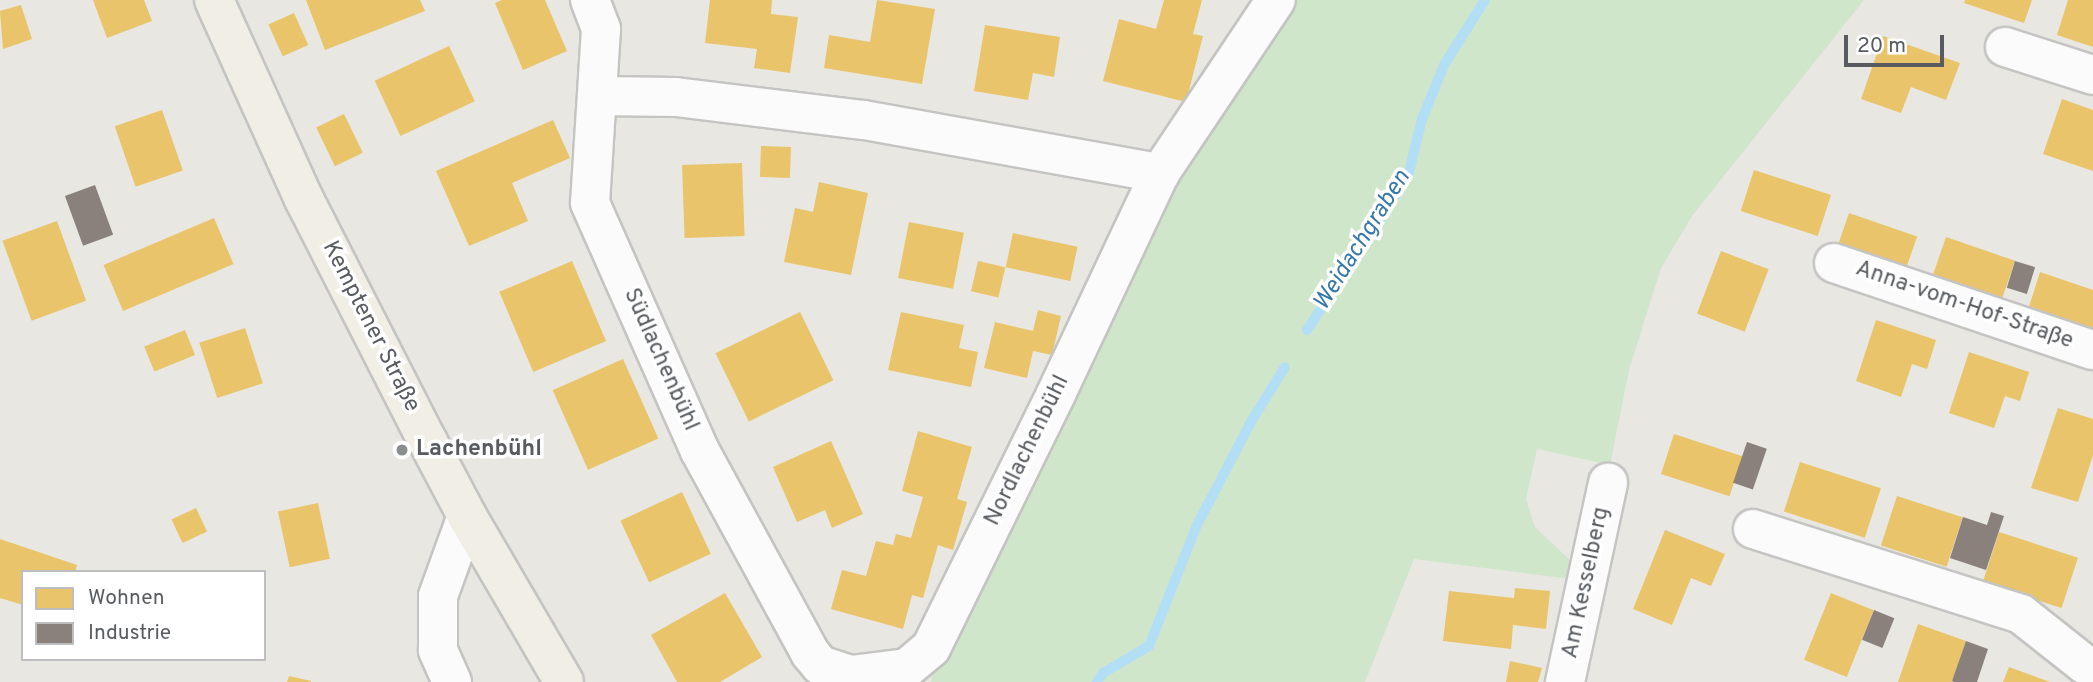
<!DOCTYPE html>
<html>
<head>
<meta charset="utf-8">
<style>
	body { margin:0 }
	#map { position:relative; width:2093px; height:682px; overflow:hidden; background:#e8e7e2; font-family:Overpass,sans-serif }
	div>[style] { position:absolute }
	.green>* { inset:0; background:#d0e6cb }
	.homes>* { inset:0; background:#e9c46a; transform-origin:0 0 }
	.industry>* { inset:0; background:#8a817c; transform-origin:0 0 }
	.stream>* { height:10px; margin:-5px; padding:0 5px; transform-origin:5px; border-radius:5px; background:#b2dff6 }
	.roads { filter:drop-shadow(2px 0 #c4c4c3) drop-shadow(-2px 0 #c4c4c3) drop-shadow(0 2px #c4c4c3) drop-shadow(0 -2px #c4c4c3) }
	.minor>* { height:38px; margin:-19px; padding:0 19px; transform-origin:19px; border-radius:19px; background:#fcfbfb }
	.major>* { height:38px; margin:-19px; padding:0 19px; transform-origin:19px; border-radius:19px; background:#f1efe5 }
	.dots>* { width:19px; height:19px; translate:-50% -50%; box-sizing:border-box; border:4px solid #fff; border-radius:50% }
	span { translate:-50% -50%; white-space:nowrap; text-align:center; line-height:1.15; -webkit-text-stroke:7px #fff; paint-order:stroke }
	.street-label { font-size:23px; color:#585c60 }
	.poi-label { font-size:23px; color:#585c60; font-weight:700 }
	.left { translate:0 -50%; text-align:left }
	.water-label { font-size:24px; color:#3578aa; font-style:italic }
	.legend { position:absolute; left:21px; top:570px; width:245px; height:91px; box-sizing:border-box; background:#fff; border:2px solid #bcbebf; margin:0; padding:9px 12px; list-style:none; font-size:21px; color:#585c60 }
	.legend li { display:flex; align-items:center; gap:14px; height:35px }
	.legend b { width:35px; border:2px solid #bcbebf }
	.scale { position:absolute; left:1844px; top:35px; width:100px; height:32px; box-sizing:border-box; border:4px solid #585c60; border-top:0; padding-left:9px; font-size:21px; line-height:24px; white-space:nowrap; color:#585c60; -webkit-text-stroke:5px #fff; paint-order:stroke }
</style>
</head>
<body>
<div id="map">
	<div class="green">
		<div style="clip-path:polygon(1285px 0,1864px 0,1692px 216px,1661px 268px,1629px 370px,1610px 465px,1537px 449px,1526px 499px,1535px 527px,1573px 563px,1570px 579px,1414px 559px,1365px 682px,931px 682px,937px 651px,1113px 289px)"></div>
	</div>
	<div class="homes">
		<div style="clip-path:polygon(93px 0,144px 0,152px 21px,107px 38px)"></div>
		<div style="clip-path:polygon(306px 0,420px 0,425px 11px,325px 50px)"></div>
		<div style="clip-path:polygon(502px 0,545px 0,567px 51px,523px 70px,495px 3px)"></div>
		<div style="clip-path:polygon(710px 0,772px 0,771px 14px,798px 17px,790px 73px,754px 68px,757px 49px,705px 43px)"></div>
		<div style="clip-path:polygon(877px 0,935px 9px,922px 84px,824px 68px,829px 35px,870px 42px)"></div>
		<div style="clip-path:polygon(1164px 0,1202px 0,1193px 34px,1203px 36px,1186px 102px,1103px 81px,1119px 19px,1156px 29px)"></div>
		<div style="clip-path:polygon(1965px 0,2032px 0,2024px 23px,1964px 3px)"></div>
		<div style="clip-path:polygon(2068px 0,2093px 0,2093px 47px,2057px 35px)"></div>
		<div style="clip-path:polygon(21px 5px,32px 39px,3px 49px,0 11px)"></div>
		<div style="left:294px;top:13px;width:35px;height:28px;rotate:66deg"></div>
		<div style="clip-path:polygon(985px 25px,1060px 37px,1054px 77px,1033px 73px,1028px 100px,974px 91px)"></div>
		<div style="clip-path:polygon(1883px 36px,1960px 63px,1946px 100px,1911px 87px,1901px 113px,1861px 99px)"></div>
		<div style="left:449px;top:46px;width:61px;height:82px;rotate:65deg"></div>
		<div style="clip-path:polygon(2062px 99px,2093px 110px,2093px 171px,2043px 154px)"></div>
		<div style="left:162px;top:110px;width:64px;height:50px;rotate:71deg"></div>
		<div style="left:344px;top:114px;width:43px;height:31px;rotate:64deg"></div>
		<div style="clip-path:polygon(553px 120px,570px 158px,512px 183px,528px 221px,469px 246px,436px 171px)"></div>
		<div style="left:761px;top:146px;width:30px;height:31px;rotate:2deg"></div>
		<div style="left:742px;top:163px;width:73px;height:60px;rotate:88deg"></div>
		<div style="left:1754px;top:170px;width:81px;height:43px;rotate:18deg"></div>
		<div style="clip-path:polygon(819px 182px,868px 193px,851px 275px,784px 262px,795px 208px,813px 212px)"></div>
		<div style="left:1849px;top:213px;width:72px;height:39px;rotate:19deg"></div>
		<div style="left:214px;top:218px;width:50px;height:120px;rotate:67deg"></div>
		<div style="left:57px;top:221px;width:85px;height:58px;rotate:70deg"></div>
		<div style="left:909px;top:222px;width:56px;height:57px;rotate:11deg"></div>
		<div style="left:1013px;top:233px;width:66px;height:35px;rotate:12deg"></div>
		<div style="left:1946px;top:237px;width:73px;height:47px;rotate:19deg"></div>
		<div style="left:1721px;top:251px;width:51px;height:67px;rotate:21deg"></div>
		<div style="left:572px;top:261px;width:87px;height:79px;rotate:67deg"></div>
		<div style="left:978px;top:261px;width:28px;height:31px;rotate:13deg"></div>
		<div style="clip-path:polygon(2040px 272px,2093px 290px,2093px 335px,2027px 313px)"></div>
		<div style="clip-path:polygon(1038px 310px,1061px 316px,1052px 355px,1033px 351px,1027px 378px,984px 368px,995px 322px,1033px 331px)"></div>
		<div style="left:800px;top:312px;width:76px;height:94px;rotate:64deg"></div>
		<div style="clip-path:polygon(901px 312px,964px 325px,959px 348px,978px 352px,971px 387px,888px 370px)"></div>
		<div style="clip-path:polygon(1876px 320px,1936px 340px,1927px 369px,1912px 364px,1901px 397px,1856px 381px)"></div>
		<div style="left:245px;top:328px;width:58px;height:48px;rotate:72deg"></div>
		<div style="left:185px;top:330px;width:27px;height:44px;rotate:68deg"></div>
		<div style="clip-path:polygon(1969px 352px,2029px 372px,2020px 401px,2005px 396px,1994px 428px,1949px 413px)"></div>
		<div style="left:623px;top:359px;width:87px;height:77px;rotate:66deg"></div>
		<div style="clip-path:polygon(2058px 408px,2093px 419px,2093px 455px,2078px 502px,2031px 488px)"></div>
		<div style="clip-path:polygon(918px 431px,972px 447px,957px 499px,967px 502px,953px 550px,938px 545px,923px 598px,912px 595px,903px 629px,831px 609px,842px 570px,866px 576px,876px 541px,893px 545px,896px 534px,911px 538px,923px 497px,902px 491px)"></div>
		<div style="left:1674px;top:434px;width:72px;height:42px;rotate:18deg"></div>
		<div style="clip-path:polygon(831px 441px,863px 514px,832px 528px,825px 510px,797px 522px,773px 467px)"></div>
		<div style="left:1800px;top:462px;width:85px;height:52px;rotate:18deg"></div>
		<div style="left:682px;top:492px;width:68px;height:68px;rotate:65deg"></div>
		<div style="left:1897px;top:496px;width:69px;height:52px;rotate:18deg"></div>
		<div style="left:318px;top:503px;width:57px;height:41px;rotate:78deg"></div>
		<div style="left:196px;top:508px;width:26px;height:27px;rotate:65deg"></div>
		<div style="clip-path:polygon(1665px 530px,1725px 554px,1711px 586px,1691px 578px,1672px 625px,1633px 609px)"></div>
		<div style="left:1999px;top:532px;width:83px;height:53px;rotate:18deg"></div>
		<div style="clip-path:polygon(0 539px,77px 565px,75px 572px,23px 572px,23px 605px,0 598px)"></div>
		<div style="clip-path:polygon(1515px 588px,1550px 591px,1546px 629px,1513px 625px,1511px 649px,1443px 641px,1449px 591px,1514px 598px)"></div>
		<div style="clip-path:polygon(725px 593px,762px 657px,720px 682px,677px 682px,651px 635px)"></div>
		<div style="left:1831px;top:593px;width:46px;height:72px;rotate:22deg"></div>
		<div style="clip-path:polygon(1918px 624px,1966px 641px,1952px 682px,1898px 682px)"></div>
		<div style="clip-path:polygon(1510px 661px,1542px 668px,1538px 682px,1506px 682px)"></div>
		<div style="clip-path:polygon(2009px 667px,2050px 682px,2003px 682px)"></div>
		<div style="clip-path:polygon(289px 676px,311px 681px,311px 682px,287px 682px)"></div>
	</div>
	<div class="industry">
		<div style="left:95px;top:185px;width:53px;height:32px;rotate:70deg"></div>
		<div style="left:2015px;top:261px;width:21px;height:28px;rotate:17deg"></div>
		<div style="left:1747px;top:442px;width:21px;height:43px;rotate:19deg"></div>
		<div style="clip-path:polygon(1991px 512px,2004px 516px,1986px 570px,1950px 558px,1963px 517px,1987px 525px)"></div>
		<div style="left:1874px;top:610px;width:22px;height:32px;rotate:22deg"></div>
		<div style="clip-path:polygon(1966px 641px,1988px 649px,1977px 682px,1954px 682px,1952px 681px)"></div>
	</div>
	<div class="stream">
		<div style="left:1307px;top:330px;width:184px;rotate:-56.7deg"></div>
		<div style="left:1408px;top:176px;width:59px;rotate:-76.2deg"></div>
		<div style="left:1422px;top:119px;width:58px;rotate:-67.8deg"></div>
		<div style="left:1444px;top:65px;width:77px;rotate:-57.8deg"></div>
		<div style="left:1097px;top:682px;width:11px;rotate:-56deg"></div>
		<div style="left:1103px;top:673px;width:53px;rotate:-30.4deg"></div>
		<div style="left:1149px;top:646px;width:128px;rotate:-68.4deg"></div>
		<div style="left:1196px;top:527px;width:121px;rotate:-62.4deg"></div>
		<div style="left:1252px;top:420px;width:62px;rotate:-58.1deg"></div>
	</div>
	<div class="roads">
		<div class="minor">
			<div style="left:590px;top:0;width:31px;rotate:69deg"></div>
			<div style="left:601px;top:29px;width:174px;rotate:93.6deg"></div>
			<div style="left:590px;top:203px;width:271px;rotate:66.1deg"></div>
			<div style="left:700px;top:451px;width:230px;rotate:61.4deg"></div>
			<div style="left:810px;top:653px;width:16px;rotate:50deg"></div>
			<div style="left:820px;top:665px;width:33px;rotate:18deg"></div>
			<div style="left:851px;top:675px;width:56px;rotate:-7.1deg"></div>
			<div style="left:907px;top:668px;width:31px;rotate:-40deg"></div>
			<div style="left:931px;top:648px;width:283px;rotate:-63.8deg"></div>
			<div style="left:1056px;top:394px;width:244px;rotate:-64.8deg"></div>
			<div style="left:1160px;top:173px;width:208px;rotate:-56.2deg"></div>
			<div style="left:2005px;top:47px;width:92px;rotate:17.7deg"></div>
			<div style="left:599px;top:96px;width:77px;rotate:0.7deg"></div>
			<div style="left:676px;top:97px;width:189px;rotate:7deg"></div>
			<div style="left:864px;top:120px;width:301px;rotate:10.2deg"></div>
			<div style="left:1834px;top:263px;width:273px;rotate:18.6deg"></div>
			<div style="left:1753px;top:529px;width:281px;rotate:17.6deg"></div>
			<div style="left:2021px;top:614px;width:80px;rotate:38.4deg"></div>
			<div style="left:2084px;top:664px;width:10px;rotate:24deg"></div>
			<div style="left:452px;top:682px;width:35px;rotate:-114deg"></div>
			<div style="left:438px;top:650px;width:54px;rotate:-90deg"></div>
			<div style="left:438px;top:596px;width:85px;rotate:-70.1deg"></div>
			<div style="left:1565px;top:682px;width:204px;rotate:-77.8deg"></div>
		</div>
		<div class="major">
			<div style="left:214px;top:0;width:218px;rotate:65.7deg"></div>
			<div style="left:304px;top:199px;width:271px;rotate:63deg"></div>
			<div style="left:427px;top:440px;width:86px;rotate:62.2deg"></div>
			<div style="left:467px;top:516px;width:192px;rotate:59.7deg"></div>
		</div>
	</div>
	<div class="dots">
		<div style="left:402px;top:450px;background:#8a8d8e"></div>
	</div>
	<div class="street-label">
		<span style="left:1964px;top:306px;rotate:19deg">Anna-vom-Hof-Straße</span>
		<span style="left:370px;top:327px;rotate:63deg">Kemptener Straße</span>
		<span style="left:660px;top:360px;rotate:66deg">Südlachenbühl</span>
		<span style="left:1028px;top:451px;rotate:-64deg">Nordlachenbühl</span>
		<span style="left:1587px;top:583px;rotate:-78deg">Am Kesselberg</span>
	</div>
	<div class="poi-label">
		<span class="left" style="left:416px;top:450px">Lachenbühl</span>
	</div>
	<div class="water-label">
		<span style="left:1363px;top:241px;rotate:-58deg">Weidachgraben</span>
	</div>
	<ul class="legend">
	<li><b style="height:19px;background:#e9c46a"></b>Wohnen</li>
	<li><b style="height:19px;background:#8a817c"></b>Industrie</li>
	</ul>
	<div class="scale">20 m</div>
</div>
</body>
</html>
